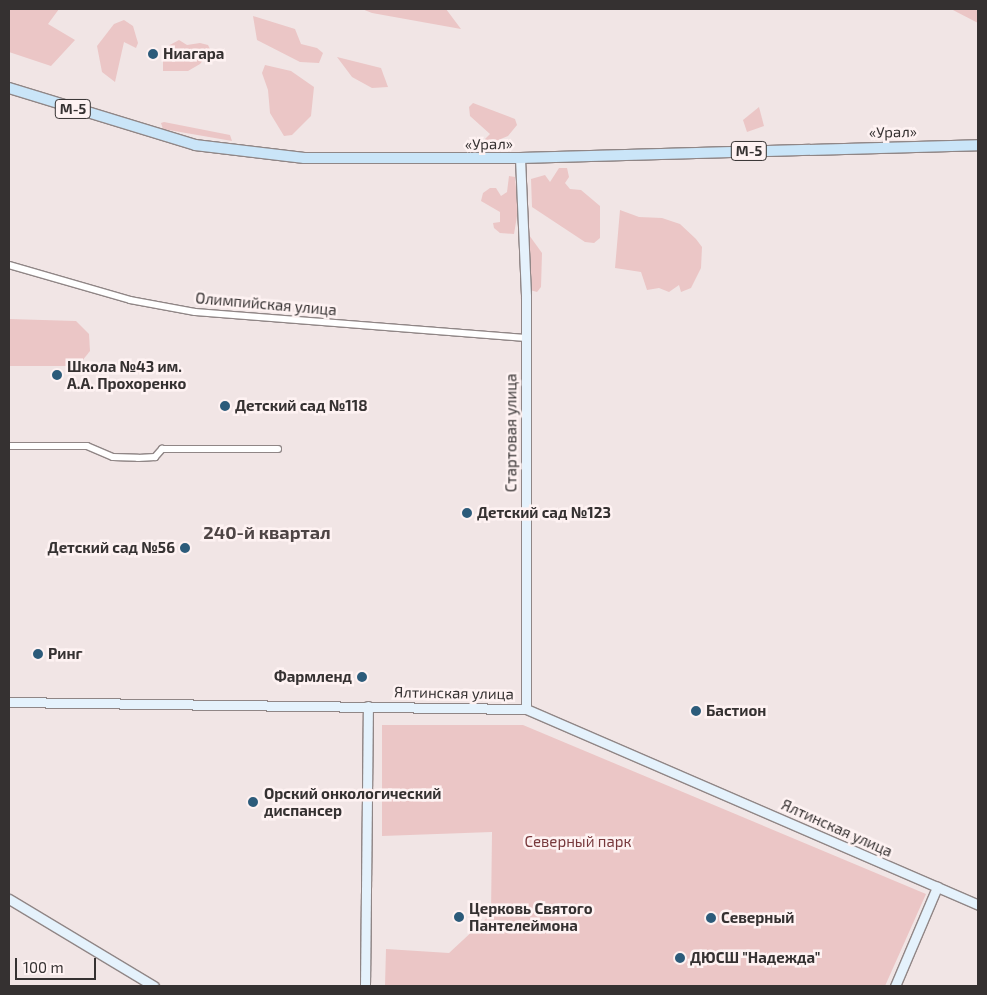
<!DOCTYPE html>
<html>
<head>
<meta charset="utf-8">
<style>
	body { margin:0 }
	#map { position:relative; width:987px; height:995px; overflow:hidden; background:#f1e5e5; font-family:"Exo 2",sans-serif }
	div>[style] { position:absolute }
	.green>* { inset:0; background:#ebc6c6 }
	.roads { filter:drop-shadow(1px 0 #908686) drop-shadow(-1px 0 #908686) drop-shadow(0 1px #908686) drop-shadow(0 -1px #908686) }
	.street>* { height:6px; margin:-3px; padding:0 3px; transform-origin:3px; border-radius:3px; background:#fff }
	.secondary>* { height:9px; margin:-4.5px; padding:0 4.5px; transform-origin:4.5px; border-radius:4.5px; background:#e5f2fc }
	.primary>* { height:10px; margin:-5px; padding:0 5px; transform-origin:5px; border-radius:5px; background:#cae5f8 }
	.dots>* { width:14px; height:14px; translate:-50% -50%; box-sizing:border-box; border:2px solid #fef2f2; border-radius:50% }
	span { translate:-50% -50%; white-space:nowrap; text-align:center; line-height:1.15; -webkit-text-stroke:5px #fef2f2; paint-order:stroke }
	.shield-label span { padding:1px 4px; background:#fef2f2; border:1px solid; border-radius:4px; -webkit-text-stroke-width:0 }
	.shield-label { font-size:14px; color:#353131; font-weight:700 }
	.poi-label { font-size:15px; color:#353131; font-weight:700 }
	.left { translate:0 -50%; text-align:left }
	.right { translate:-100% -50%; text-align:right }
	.street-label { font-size:15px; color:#353131 }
	.park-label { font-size:15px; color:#78393c }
	.quarter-label { font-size:18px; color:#4e4545; font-weight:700 }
	.frame { position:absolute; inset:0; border:10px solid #353131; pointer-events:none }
	.scale { position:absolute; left:15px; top:958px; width:81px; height:22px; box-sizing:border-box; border:2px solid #353131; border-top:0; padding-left:6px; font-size:15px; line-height:18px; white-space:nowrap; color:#353131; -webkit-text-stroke:4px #fef2f2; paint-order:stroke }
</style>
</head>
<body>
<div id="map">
	<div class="green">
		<div style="clip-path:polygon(9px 9px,59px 9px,48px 24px,75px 40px,51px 66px,9px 52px)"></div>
		<div style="clip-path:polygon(362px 9px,446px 9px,461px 29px,372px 13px)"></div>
		<div style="clip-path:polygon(951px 9px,978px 9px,978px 23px)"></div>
		<div style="clip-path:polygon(253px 16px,295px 29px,301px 44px,317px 48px,323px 53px,319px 63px,300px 62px,257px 40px)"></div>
		<div style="clip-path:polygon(124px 20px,133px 26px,138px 43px,136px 48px,124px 42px,115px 82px,102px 72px,97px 46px,114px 24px)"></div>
		<div style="clip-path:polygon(179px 40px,187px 45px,200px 43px,208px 45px,211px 51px,200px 64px,188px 71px,163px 71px,163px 58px,168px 46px)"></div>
		<div style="clip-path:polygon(337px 57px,381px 68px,388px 87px,372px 88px,352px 77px)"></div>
		<div style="clip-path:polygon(265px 65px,291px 71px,314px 87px,311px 116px,292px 135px,284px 136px,270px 113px,268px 90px,262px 73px)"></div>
		<div style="clip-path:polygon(473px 103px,515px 119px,517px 125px,508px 136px,486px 145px,485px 139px,490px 134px,470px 116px,469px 107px)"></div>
		<div style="clip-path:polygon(759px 107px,764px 126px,747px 132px,743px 120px)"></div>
		<div style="clip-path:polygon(164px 122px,230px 135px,232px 141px,163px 129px,161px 123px)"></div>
		<div style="clip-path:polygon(559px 168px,567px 168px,569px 177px,565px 183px,570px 189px,581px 190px,600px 206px,600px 238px,594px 243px,585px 242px,532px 207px,531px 179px,545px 175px,550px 182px)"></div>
		<div style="clip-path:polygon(509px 176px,515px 177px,518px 210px,514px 234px,500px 233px,494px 228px,493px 223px,500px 222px,500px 212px,481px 201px,483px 193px,490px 188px,496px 188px,501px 196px,507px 192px)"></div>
		<div style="clip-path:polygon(620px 210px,639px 217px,662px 218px,680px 224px,696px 239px,702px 247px,701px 268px,691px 288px,681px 292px,679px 285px,669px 292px,659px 288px,647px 290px,641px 272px,615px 268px)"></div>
		<div style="clip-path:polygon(529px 235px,542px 253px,541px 287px,537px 292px,530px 290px)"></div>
		<div style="clip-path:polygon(9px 319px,76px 321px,89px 334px,90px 351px,82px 361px,72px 366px,9px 366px)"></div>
		<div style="clip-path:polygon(382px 725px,523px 725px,926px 894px,885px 986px,385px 986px,386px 949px,449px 953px,491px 914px,492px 832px,382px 836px)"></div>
	</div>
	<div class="roads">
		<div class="street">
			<div style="left:9px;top:265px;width:126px;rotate:16.1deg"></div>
			<div style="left:130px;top:300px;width:66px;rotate:10.5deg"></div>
			<div style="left:195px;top:312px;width:332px;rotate:4.5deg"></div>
			<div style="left:9px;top:446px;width:78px"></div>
			<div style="left:87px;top:446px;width:28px;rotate:23deg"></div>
			<div style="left:113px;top:457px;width:25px;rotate:2deg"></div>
			<div style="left:138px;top:458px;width:17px;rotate:-3deg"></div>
			<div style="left:155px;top:457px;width:11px;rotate:-49deg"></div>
			<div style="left:162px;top:449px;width:116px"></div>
		</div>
		<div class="secondary">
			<div style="left:520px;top:158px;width:139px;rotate:87.5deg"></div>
			<div style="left:526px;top:297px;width:412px;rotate:90deg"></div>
			<div style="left:9px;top:702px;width:517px;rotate:0.78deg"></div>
			<div style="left:526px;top:709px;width:493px;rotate:23.4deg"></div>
			<div style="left:9px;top:899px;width:169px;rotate:31deg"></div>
			<div style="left:365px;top:986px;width:280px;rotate:-89.4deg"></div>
			<div style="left:895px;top:986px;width:108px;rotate:-67deg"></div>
		</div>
		<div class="primary">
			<div style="left:9px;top:88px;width:195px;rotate:17deg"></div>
			<div style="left:195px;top:145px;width:110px;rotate:6.8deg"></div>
			<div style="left:304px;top:158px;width:216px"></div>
			<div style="left:520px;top:158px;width:458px;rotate:-1.6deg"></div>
		</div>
	</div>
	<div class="dots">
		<div style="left:153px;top:54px;background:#2c5b7a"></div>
		<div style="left:57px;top:375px;background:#2c5b7a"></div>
		<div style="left:225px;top:406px;background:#2c5b7a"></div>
		<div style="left:467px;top:513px;background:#2c5b7a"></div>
		<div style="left:185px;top:548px;background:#2c5b7a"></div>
		<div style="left:38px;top:654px;background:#2c5b7a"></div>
		<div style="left:362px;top:677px;background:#2c5b7a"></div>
		<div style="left:696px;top:711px;background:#2c5b7a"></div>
		<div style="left:253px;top:802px;background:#2c5b7a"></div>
		<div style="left:459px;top:917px;background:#2c5b7a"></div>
		<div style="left:711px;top:918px;background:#2c5b7a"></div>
		<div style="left:680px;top:958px;background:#2c5b7a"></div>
	</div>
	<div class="shield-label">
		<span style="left:73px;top:109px">М-5</span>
		<span style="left:749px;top:151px">М-5</span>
	</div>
	<div class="poi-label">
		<span class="left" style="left:163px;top:54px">Ниагара</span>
		<span class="left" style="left:67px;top:375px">Школа №43 им.<br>А.А. Прохоренко</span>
		<span class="left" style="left:235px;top:406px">Детский сад №118</span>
		<span class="left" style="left:477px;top:513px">Детский сад №123</span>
		<span class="right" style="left:175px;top:548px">Детский сад №56</span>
		<span class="left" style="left:48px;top:654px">Ринг</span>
		<span class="right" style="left:352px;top:677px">Фармленд</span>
		<span class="left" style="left:706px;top:711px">Бастион</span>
		<span class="left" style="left:264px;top:802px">Орский онкологический<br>диспансер</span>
		<span class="left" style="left:469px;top:917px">Церковь Святого<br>Пантелеймона</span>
		<span class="left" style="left:721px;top:918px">Северный</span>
		<span class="left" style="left:690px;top:958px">ДЮСШ "Надежда"</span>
	</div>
	<div class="street-label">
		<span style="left:893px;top:132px;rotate:-1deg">«Урал»</span>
		<span style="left:489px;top:144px;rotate:-1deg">«Урал»</span>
		<span style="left:266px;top:304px;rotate:5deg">Олимпийская улица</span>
		<span style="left:511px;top:433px;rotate:-90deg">Стартовая улица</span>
		<span style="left:454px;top:693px;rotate:1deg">Ялтинская улица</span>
		<span style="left:837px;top:828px;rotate:24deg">Ялтинская улица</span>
	</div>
	<div class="park-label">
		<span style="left:578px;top:842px">Северный парк</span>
	</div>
	<div class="quarter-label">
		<span style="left:267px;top:532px">240-й квартал</span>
	</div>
	<div class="frame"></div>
	<div class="scale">100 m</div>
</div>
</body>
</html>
